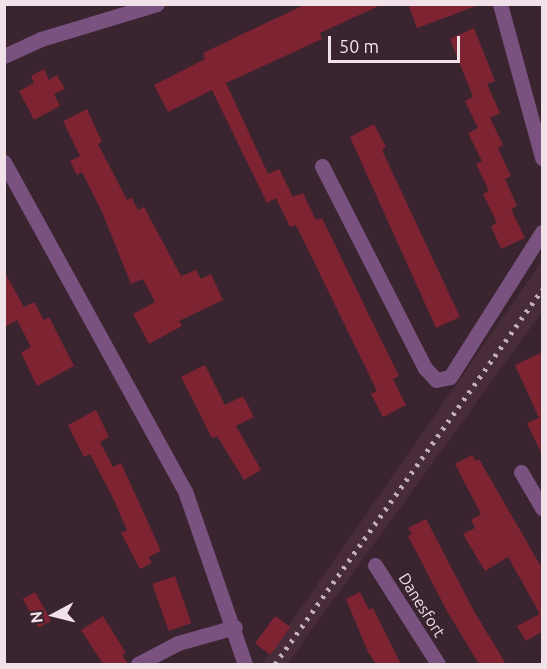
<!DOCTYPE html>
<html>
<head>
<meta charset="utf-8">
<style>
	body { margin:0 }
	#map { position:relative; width:547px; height:669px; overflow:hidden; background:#3a242f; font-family:Ubuntu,sans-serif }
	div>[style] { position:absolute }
	.built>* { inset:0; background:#482c3a }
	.building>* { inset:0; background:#7e2332; transform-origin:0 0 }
	.minor>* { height:15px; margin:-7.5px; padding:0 7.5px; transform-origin:7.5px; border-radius:7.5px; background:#79527f }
	.rail>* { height:4.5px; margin-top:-2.25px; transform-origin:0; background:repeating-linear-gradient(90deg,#c1b0b8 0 3px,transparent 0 9px) }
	span { translate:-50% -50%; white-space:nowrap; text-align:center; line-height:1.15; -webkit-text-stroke:5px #3a242f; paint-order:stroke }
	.street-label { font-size:16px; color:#f1e2e9 }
	.frame { position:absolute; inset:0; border:6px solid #f1e2e9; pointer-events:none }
	.north { position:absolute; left:24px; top:585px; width:60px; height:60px; -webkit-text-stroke:4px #3a242f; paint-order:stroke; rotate:263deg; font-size:16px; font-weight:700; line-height:24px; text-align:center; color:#f1e2e9 }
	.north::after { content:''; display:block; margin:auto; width:21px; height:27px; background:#f1e2e9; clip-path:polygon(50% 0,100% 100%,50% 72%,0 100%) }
	.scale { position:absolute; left:328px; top:36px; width:132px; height:27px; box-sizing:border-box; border:3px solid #f1e2e9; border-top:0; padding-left:8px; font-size:18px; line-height:21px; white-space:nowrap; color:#f1e2e9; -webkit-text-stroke:4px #3a242f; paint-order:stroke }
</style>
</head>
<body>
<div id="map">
	<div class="built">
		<div style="clip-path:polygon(542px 261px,542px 312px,287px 664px,262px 664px)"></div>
	</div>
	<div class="building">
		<div style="clip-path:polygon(306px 4px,383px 4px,320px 33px,322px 39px,226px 83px,268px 174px,279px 169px,293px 197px,303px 193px,316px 220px,322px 218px,386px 350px,399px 376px,393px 379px,406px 405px,383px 417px,371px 394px,377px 391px,296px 225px,290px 227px,276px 198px,267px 203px,212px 90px,168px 112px,154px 85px,205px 59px,203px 53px)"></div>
		<div style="clip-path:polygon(408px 4px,476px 4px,476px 6px,417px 28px)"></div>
		<div style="clip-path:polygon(474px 28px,495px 81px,487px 84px,500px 113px,490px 118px,503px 145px,498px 148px,511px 176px,505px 179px,517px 206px,511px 209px,525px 238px,501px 249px,491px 226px,497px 223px,483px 194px,489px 191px,476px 164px,482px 161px,468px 133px,478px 128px,465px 101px,473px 97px,450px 39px)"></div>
		<div style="clip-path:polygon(44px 69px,49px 80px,57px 75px,65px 89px,54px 94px,60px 106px,34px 120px,19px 91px,34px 83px,31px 76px)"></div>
		<div style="clip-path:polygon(87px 109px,102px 142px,98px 144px,127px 200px,132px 198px,138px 210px,144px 207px,181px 276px,196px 270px,201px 279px,211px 274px,223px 300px,179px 321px,182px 326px,149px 344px,133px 314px,155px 302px,143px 279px,131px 284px,102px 212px,82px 172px,77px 175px,70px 161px,80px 156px,63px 121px)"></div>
		<div style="clip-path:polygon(374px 124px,386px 147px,382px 150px,460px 317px,436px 328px,350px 137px)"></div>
		<div style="clip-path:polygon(4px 271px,24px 307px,34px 302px,44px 320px,49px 317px,74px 366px,37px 386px,21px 353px,31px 347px,17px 320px,4px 327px)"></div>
		<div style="clip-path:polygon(543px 352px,543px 457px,527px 423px,539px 418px,515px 365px)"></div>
		<div style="clip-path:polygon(205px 365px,225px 405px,243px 396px,254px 417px,236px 426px,261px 470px,244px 480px,217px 436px,212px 438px,181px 377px)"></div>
		<div style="clip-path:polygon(96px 410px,109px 437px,100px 442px,113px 467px,121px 463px,161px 551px,149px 557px,152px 563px,140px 569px,121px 533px,127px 530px,113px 498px,90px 454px,84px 457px,68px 425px)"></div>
		<div style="clip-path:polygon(472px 455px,476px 461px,479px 459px,543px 570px,543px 631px,526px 641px,517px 626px,540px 614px,521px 580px,508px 557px,485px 571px,463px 534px,475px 528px,471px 520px,481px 514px,455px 464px)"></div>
		<div style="clip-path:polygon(426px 519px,475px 613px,506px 664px,479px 664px,447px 611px,408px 536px,412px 534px,408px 528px)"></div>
		<div style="left:175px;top:576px;width:50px;height:24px;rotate:71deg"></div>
		<div style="left:35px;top:592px;width:33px;height:14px;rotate:61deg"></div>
		<div style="clip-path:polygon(360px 592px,369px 610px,373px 608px,401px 664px,376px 664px,368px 652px,346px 599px)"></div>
		<div style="clip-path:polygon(103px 616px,126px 653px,122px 655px,128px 664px,103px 664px,81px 630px)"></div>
		<div style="left:275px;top:616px;width:19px;height:34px;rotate:36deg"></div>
	</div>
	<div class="minor">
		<div style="left:500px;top:4px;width:160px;rotate:74.7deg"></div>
		<div style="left:4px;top:56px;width:41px;rotate:-24.7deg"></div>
		<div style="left:41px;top:39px;width:121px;rotate:-16.8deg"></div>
		<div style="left:4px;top:162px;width:376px;rotate:61.2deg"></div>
		<div style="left:185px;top:491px;width:183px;rotate:70.9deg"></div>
		<div style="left:322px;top:166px;width:227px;rotate:63deg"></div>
		<div style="left:425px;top:368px;width:16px;rotate:47deg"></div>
		<div style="left:436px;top:380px;width:14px;rotate:-12deg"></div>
		<div style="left:450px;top:377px;width:172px;rotate:-57.6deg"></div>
		<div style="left:521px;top:472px;width:42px;rotate:59.7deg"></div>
		<div style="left:375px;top:565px;width:117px;rotate:57.5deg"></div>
		<div style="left:138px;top:664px;width:45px;rotate:-27.7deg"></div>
		<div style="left:178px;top:643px;width:59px;rotate:-15.7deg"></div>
	</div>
	<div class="rail">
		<div style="left:275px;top:664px;width:460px;rotate:-54.5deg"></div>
	</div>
	<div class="street-label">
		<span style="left:422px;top:605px;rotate:58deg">Danesfort</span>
	</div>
	<div class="frame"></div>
	<div class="north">N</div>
	<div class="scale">50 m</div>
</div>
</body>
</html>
